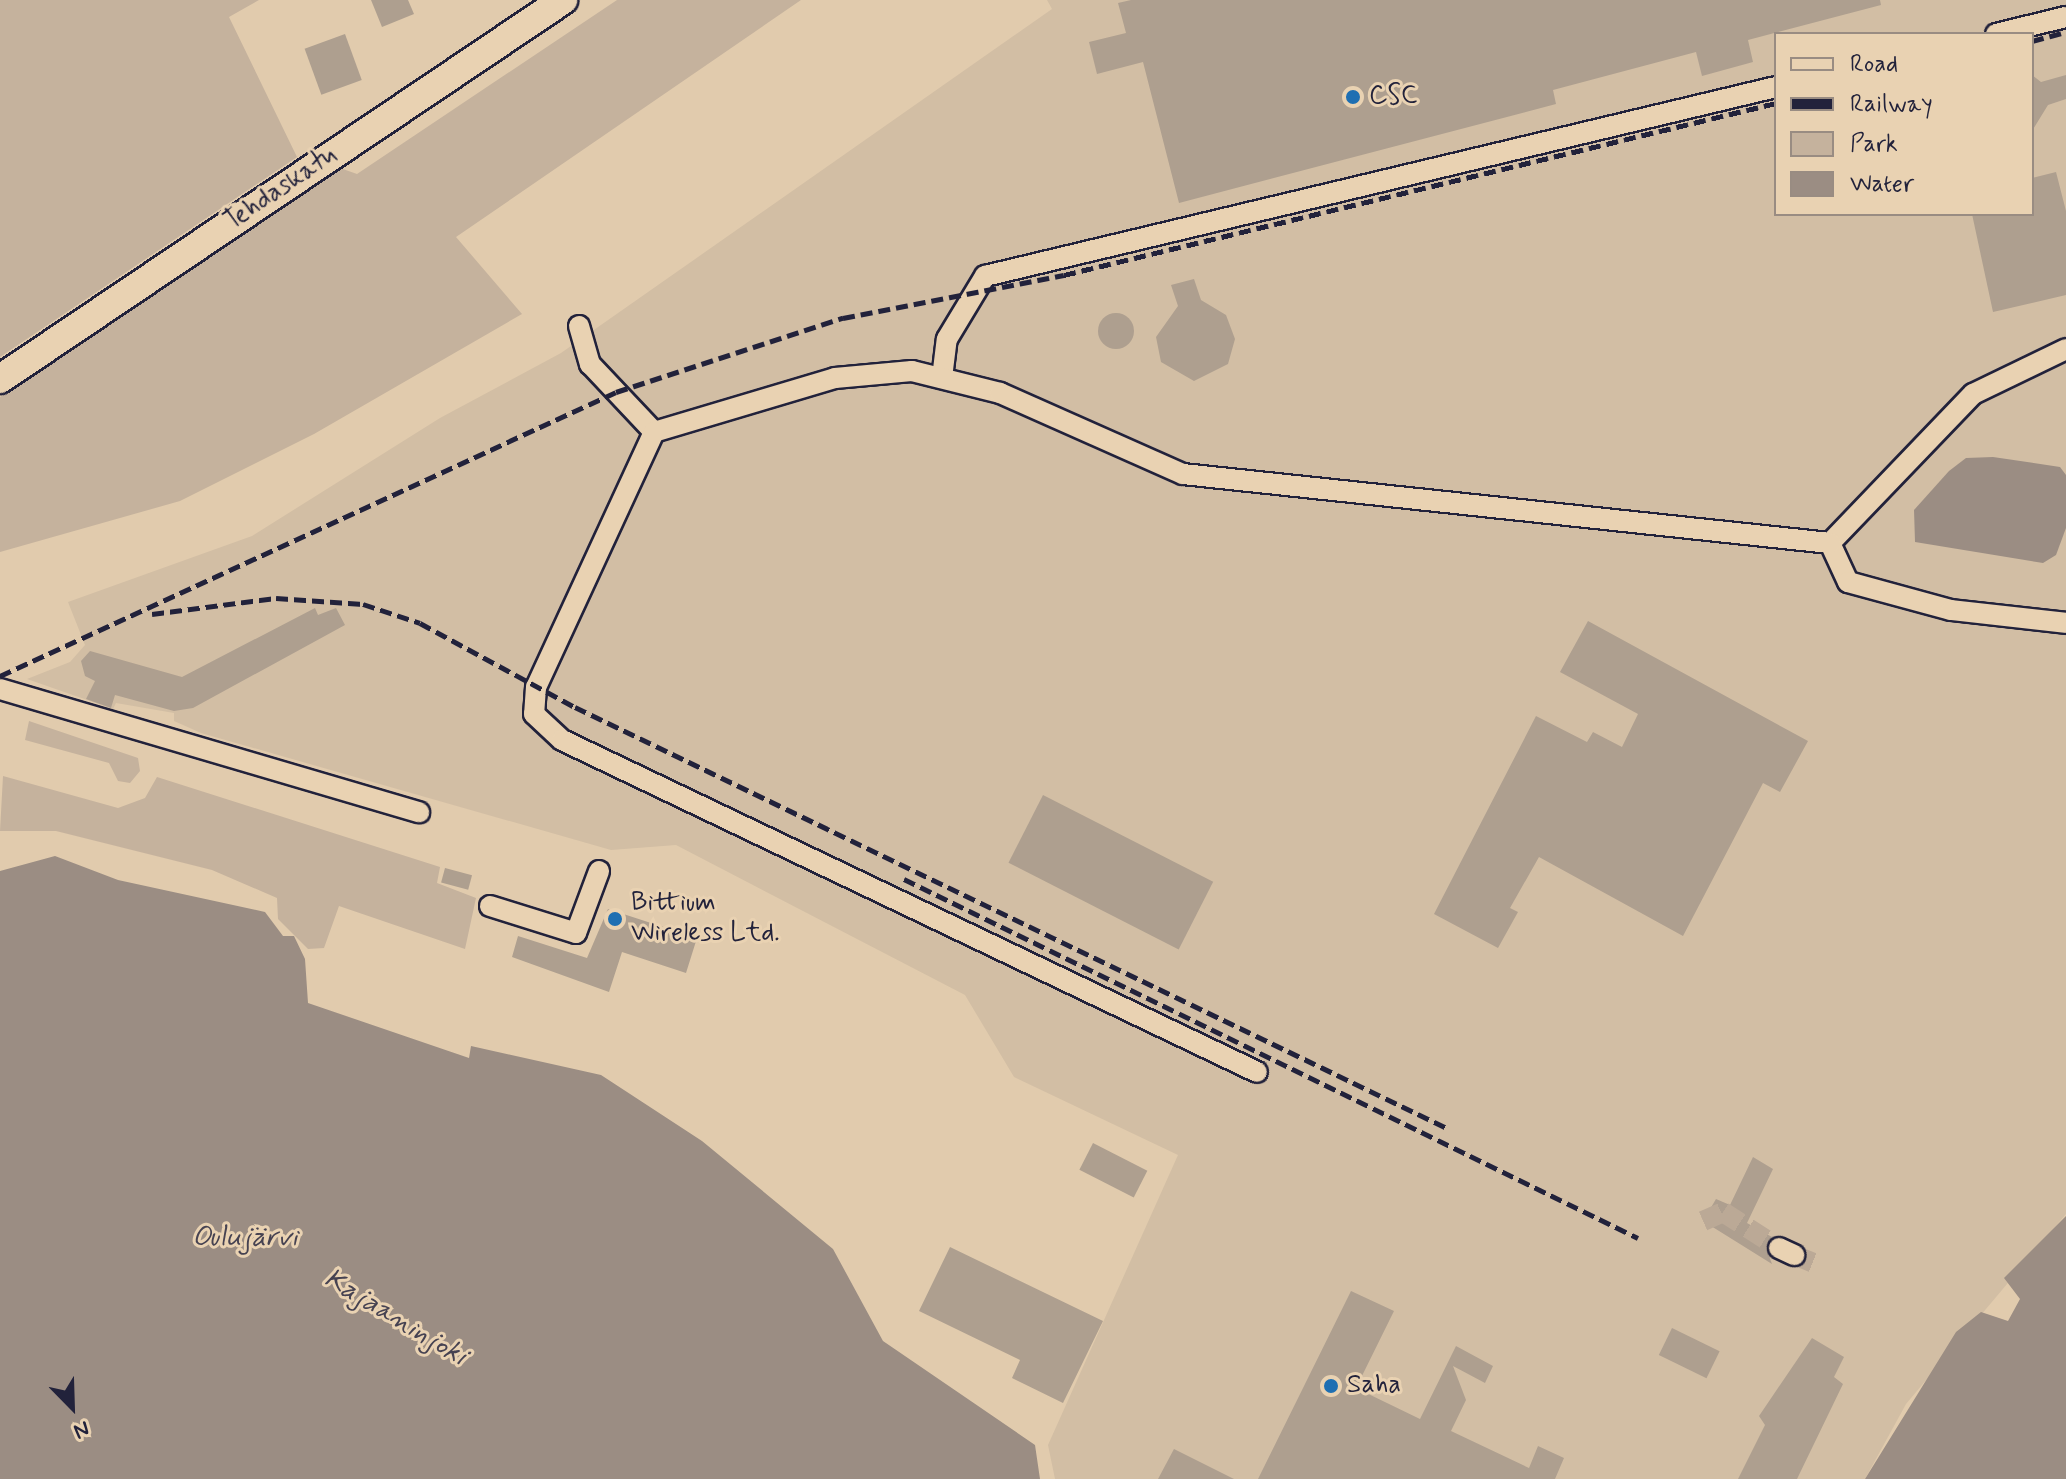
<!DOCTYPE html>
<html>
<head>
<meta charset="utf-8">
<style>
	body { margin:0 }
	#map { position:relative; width:2066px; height:1479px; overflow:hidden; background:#e1cbad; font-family:Mynerve,sans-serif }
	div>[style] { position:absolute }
	.built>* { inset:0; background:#d2bea4 }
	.green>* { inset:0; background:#c5b29d }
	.water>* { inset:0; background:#9b8d83 }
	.building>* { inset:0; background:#ae9f8f; transform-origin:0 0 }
	.round { border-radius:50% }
	.street-tunnel>* { height:20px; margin-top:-10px; transform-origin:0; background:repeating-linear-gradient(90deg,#bba996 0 20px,transparent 0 30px) }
	.roads { filter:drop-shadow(2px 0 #22223b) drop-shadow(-2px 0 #22223b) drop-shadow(0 2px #22223b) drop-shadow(0 -2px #22223b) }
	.street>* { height:20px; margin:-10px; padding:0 10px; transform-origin:10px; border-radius:10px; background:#e9d2b2 }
	.secondary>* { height:28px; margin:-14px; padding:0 14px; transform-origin:14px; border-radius:14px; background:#e9d2b2 }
	.rail>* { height:5px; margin-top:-2.5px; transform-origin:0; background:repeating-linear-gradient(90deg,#22223b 0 12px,transparent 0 18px) }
	.dots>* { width:22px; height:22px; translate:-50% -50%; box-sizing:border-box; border:4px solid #e9d2b2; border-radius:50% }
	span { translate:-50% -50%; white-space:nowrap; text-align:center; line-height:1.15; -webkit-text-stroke:6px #e9d2b2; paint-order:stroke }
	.poi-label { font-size:26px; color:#22223b }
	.left { translate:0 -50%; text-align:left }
	.street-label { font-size:26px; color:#22223b }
	.water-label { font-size:28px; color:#464251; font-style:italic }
	.legend { position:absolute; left:1774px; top:32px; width:260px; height:184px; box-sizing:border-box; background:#e9d2b2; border:2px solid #998c82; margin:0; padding:10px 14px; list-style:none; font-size:24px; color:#22223b }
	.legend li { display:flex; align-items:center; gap:16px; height:40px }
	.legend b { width:40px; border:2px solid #998c82 }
	.north { position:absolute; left:32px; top:1367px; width:80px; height:80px; -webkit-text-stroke:6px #e9d2b2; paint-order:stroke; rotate:157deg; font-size:22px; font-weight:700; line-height:32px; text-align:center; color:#22223b }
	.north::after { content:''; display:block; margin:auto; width:28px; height:36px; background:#22223b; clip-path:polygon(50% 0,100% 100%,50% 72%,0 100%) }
</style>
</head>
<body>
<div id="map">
	<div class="built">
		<div style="clip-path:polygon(evenodd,1047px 0,2066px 0,2066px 1214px,1906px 1404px,1865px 1479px,1055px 1479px,1048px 1445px,1178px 1155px,1014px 1077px,965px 995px,676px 845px,611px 850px,201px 733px,174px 721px,174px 713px,116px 703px,113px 709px,27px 679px,70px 662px,85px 645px,68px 602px,252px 536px,440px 418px,561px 353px,1052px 9px,1047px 0,1776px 34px,2032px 34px,2032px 214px,1776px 214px,1776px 34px)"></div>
	</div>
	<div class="green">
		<div style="clip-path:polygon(0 0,259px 0,229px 17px,297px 157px,0 357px)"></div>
		<div style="clip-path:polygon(617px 0,801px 0,456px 237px,522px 314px,314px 434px,180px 501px,0 552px,0 397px,309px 187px,340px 168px,357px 174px)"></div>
		<div style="clip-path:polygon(29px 721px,138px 758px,140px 771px,130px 783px,118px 781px,109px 763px,25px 740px)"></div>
		<div style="clip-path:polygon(3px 776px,118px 808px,145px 798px,157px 777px,440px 867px,437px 883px,476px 898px,465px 949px,339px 906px,324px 948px,308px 949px,278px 919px,277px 898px,212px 870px,56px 831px,0 831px)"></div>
	</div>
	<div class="water">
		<div style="clip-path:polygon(1993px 457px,2060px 467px,2066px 475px,2066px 528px,2056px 555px,2043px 563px,1915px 542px,1914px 510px,1949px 471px,1966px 458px)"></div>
		<div style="clip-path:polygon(55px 856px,118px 880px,265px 912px,283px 936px,294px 936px,305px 959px,308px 1003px,469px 1058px,471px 1046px,601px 1075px,702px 1141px,833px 1249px,883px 1341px,1035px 1445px,1040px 1479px,0 1479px,0 871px)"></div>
		<div style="clip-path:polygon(2066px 1216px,2066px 1479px,1865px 1479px,1956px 1332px,1981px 1312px,2008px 1321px,2020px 1299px,2004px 1278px)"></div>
	</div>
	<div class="building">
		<div style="clip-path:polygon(371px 0,408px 0,414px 14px,382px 27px)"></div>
		<div style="clip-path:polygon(1131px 0,1880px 0,1881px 5px,1748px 40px,1753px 62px,1702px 76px,1696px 52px,1553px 90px,1556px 104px,1179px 203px,1143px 62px,1097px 74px,1089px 42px,1126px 33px,1118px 3px)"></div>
		<div style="left:345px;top:34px;width:49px;height:43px;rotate:70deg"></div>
		<div style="clip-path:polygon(2032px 75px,2041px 82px,2066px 75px,2066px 99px,2048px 105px,2032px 131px)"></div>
		<div style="clip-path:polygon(2056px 172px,2066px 211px,2066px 295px,1993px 312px,1972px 214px,2032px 214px,2032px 178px)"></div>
		<div style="clip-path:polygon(1194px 279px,1201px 300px,1226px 315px,1235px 339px,1228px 364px,1194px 381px,1161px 362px,1156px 337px,1178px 306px,1171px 285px)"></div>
		<div class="round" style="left:1098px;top:313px;width:36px;height:36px"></div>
		<div style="clip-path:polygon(315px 608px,318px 615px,336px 608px,345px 625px,193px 708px,174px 711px,115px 695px,111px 708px,86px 699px,95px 681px,85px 676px,81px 661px,90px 651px,182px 677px)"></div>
		<div style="clip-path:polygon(1588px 621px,1808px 741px,1780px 792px,1763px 783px,1683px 936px,1539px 857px,1510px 908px,1518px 912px,1498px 948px,1434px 914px,1536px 716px,1587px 742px,1593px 732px,1622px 747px,1638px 714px,1560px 672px)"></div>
		<div style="left:1043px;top:795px;width:191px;height:76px;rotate:27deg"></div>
		<div style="left:445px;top:868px;width:28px;height:15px;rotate:15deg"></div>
		<div style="clip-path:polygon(608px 909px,697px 938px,686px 973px,622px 952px,609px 992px,512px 957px,518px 936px,587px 958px)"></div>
		<div style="left:1093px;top:1143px;width:61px;height:30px;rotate:27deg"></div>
		<div style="clip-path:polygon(1753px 1157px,1773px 1169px,1747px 1223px,1772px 1237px,1766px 1248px,1772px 1264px,1703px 1221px,1716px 1199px,1730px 1205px)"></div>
		<div style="clip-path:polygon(950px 1247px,1103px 1321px,1063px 1403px,1012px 1378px,1020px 1360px,919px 1311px)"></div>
		<div style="clip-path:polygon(1351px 1291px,1394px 1311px,1356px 1388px,1420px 1419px,1456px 1346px,1493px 1366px,1485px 1383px,1453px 1366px,1466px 1400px,1451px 1431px,1529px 1468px,1538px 1446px,1564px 1458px,1555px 1479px,1258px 1479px)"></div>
		<div style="left:1672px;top:1328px;width:53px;height:30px;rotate:26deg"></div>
		<div style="clip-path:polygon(1812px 1338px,1844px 1357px,1834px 1377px,1843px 1384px,1797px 1479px,1738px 1479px,1765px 1425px,1759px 1416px)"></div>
		<div style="clip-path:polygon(1174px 1449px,1234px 1479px,1158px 1479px)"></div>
	</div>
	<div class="street-tunnel">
		<div style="left:1703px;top:1221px;width:22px;rotate:-24deg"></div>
		<div style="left:1723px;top:1212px;width:67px;rotate:32.7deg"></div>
		<div style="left:1794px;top:1255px;width:24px;rotate:22deg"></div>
	</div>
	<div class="roads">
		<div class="street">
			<div style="left:1996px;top:34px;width:72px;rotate:-13.7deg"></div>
			<div style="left:579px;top:326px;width:40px;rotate:74deg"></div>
			<div style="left:590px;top:364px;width:93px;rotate:46.7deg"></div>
			<div style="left:654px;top:432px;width:281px;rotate:114.8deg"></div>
			<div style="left:536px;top:687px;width:27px;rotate:94deg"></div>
			<div style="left:534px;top:714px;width:38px;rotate:43deg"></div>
			<div style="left:562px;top:740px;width:770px;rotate:25.53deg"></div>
			<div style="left:2066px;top:349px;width:103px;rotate:154.2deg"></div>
			<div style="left:1973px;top:394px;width:207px;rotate:133.8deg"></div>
			<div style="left:1830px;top:543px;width:43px;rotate:65.2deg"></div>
			<div style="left:1848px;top:582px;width:107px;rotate:15.2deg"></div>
			<div style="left:1951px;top:610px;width:116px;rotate:6.4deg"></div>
			<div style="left:942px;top:378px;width:39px;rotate:-83deg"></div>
			<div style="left:947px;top:339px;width:74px;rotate:-58.9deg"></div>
			<div style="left:985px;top:276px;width:813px;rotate:-13.44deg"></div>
			<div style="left:654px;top:432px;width:189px;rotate:-16.6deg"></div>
			<div style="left:835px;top:378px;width:77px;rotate:-5.2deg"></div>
			<div style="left:912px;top:371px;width:91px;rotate:14deg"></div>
			<div style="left:1000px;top:393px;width:200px;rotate:23.9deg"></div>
			<div style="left:1183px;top:474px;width:651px;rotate:6.09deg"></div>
			<div style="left:0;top:689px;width:437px;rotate:16.4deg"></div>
			<div style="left:490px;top:906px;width:90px;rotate:17.4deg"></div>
			<div style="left:576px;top:933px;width:66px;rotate:-69.6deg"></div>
			<div style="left:1779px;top:1248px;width:17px;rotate:25deg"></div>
		</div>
		<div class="secondary">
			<div style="left:0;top:379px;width:679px;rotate:-33.95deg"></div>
		</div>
	</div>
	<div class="rail">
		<div style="left:2032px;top:41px;width:35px;rotate:-15deg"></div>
		<div style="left:152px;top:614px;width:125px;rotate:-7.4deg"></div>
		<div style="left:276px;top:598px;width:87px;rotate:3.9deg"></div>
		<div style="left:363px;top:604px;width:60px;rotate:18.4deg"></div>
		<div style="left:420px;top:623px;width:176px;rotate:28.5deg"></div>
		<div style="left:575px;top:707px;width:971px;rotate:25.77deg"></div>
		<div style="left:0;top:676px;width:678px;rotate:-24.75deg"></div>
		<div style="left:616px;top:392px;width:239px;rotate:-18.1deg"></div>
		<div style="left:843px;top:318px;width:225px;rotate:-11deg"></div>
		<div style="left:1064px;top:275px;width:732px;rotate:-13.58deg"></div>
		<div style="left:904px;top:879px;width:817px;rotate:26.06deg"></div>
	</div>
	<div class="dots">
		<div style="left:1353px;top:97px;background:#1f6fb2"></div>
		<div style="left:615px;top:919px;background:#1f6fb2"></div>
		<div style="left:1331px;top:1386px;background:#1f6fb2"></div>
	</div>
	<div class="poi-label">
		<span class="left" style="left:1369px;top:97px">CSC</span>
		<span class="left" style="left:631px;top:919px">Bittium<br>Wireless Ltd.</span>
		<span class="left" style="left:1347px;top:1386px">Saha</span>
	</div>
	<div class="street-label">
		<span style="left:281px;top:189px;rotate:-34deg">Tehdaskatu</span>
	</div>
	<div class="water-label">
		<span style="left:245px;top:1238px">Oulujärvi</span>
		<span style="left:395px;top:1318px;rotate:31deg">Kajaaninjoki</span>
	</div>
	<ul class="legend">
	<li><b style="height:10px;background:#e9d2b2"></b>Road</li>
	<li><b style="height:10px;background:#22223b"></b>Railway</li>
	<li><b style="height:22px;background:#c5b29d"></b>Park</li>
	<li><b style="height:22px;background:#9b8d83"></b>Water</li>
	</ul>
	<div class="north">N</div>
</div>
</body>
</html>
